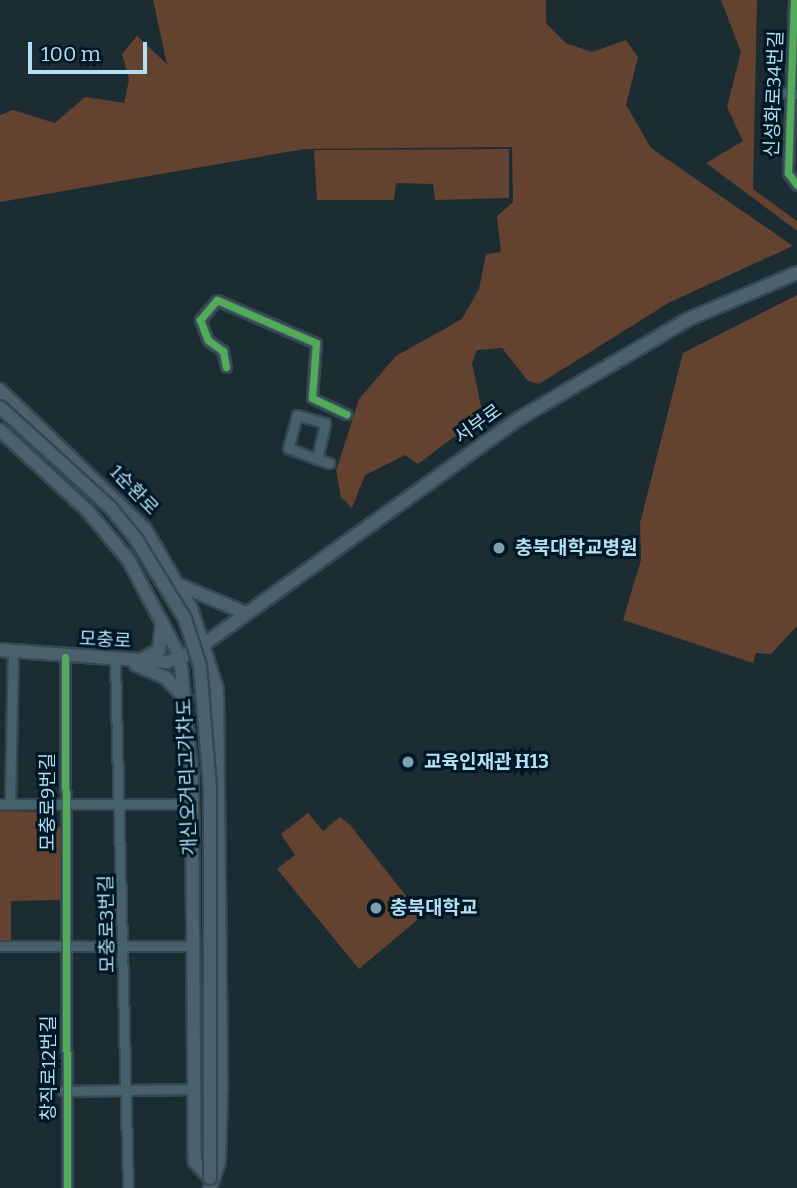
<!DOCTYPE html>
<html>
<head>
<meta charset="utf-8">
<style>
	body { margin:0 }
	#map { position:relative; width:797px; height:1188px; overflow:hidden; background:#1b2c33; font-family:Bitter,"Noto Sans KR",serif }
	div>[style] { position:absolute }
	.green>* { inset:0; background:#634230 }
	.roads { filter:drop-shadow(2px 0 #364952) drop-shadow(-2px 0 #364952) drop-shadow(0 2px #364952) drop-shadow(0 -2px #364952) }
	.minor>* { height:9px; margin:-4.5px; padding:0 4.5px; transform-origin:4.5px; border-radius:4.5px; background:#46616b }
	.secondary>* { height:12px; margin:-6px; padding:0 6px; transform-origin:6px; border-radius:6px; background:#4b616e }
	.bridges { filter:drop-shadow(2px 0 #364952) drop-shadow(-2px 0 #364952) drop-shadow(0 2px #364952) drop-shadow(0 -2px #364952) }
	.secondary-bridge>* { height:12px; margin:-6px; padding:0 6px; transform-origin:6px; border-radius:6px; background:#4b616e }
	.cycleway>* { height:7px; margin:-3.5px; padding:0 3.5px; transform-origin:3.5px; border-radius:3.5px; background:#51ab58 }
	.dots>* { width:19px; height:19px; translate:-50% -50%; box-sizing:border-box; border:4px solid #001824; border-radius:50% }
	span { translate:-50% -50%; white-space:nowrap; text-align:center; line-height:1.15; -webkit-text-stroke:6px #001824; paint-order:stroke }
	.street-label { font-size:19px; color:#b3dff5 }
	.poi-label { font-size:19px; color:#b3dff5; font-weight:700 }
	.left { translate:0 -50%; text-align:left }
	.scale { position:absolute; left:28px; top:42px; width:119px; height:32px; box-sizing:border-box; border:4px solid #b3dff5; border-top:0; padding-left:9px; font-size:21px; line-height:24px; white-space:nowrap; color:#b3dff5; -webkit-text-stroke:5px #001824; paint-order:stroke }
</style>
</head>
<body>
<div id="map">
	<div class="green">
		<div style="clip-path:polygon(153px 0,546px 0,546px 23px,566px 43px,592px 52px,626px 40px,638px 57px,626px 105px,651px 148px,793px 246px,670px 302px,539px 384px,528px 381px,502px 348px,477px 350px,472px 363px,483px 415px,418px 464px,405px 455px,365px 475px,352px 508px,341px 497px,336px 471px,359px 399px,396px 356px,462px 319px,479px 289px,486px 254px,501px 252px,497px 216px,513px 202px,512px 147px,305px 149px,0 202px,0 115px,13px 110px,55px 123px,85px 97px,124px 103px,129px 80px,122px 54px,137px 36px,167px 64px)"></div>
		<div style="clip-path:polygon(721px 0,757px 0,753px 189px,797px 221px,797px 231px,706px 163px,743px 141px,727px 107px,741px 52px)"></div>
		<div style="clip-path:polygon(509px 149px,509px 198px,435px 200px,433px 184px,396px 183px,394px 200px,317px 200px,314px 150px)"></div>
		<div style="clip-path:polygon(797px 295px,797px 626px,771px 654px,756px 653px,753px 663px,623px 620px,641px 560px,640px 523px,683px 353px)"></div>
		<div style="clip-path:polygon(0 811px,42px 812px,60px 828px,61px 900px,11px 901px,11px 944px,0 944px)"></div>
		<div style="clip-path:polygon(308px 813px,323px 831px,340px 817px,350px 825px,422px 916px,359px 969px,277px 869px,295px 855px,281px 834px)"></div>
	</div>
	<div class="roads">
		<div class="minor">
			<div style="left:794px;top:0;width:173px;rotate:92deg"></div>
			<div style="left:788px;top:173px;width:15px;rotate:53deg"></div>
			<div style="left:769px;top:91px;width:28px;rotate:6deg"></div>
			<div style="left:226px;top:367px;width:16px;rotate:-101deg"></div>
			<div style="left:223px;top:351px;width:19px;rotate:-144deg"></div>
			<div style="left:208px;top:340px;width:22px;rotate:-112deg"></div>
			<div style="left:200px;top:320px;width:26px;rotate:-50deg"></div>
			<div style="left:217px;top:300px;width:108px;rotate:23.5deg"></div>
			<div style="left:316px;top:343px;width:55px;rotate:94.2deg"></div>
			<div style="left:312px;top:398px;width:38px;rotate:25deg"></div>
			<div style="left:317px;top:459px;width:37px;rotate:-77deg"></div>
			<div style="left:325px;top:423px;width:29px;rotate:-164deg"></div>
			<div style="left:297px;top:415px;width:34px;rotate:105deg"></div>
			<div style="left:288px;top:448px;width:31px;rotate:21deg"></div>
			<div style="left:317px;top:459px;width:13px;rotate:18deg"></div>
			<div style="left:65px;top:657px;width:531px;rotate:89.78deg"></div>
			<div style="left:115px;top:660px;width:528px;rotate:88.59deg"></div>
			<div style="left:0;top:804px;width:192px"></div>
			<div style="left:10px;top:804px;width:152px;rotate:-88.9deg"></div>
			<div style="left:0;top:946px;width:191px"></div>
			<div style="left:63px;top:1091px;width:130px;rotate:-0.9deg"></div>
		</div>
		<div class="secondary">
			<div style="left:0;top:390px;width:201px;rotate:43.8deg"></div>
			<div style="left:145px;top:529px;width:91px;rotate:59.8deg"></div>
			<div style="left:191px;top:608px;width:85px;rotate:72.2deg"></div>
			<div style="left:217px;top:689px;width:401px;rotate:89.4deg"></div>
			<div style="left:221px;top:1090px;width:72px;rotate:91.6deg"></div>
			<div style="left:219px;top:1162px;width:28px;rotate:109deg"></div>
			<div style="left:0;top:430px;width:118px;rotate:42.6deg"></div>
			<div style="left:87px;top:510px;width:64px;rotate:50.1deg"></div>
			<div style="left:128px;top:559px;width:111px;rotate:62deg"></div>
			<div style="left:180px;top:657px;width:122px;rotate:84.3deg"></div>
			<div style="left:192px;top:778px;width:384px;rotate:89.6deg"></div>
			<div style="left:195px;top:1162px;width:22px;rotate:47deg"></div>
			<div style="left:179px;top:585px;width:73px;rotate:22.7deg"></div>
			<div style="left:0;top:650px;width:167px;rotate:4.1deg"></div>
			<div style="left:167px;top:662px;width:28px;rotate:-21deg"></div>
			<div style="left:193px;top:652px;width:402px;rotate:-35.6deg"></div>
			<div style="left:520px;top:418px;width:196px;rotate:-30.4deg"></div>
			<div style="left:689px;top:319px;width:117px;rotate:-23.1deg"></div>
			<div style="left:141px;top:660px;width:21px;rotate:-29deg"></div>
			<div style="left:159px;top:650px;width:28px;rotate:-84deg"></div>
			<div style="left:136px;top:665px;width:33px;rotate:23deg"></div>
			<div style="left:166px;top:678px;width:29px;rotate:46deg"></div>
		</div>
	</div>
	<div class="bridges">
		<div class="secondary-bridge">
			<div style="left:0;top:407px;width:149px;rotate:42.3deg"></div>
			<div style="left:110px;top:507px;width:41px;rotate:50.9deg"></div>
			<div style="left:136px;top:539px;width:94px;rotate:58.5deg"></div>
			<div style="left:185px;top:619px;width:49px;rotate:72.3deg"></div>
			<div style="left:200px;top:666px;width:121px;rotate:85.3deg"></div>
			<div style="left:210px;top:787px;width:391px;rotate:90deg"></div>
		</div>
	</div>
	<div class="cycleway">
		<div style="left:794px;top:0;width:173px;rotate:92deg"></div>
		<div style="left:788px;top:173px;width:15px;rotate:53deg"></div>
		<div style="left:226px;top:367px;width:16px;rotate:-101deg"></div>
		<div style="left:223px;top:351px;width:19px;rotate:-144deg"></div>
		<div style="left:208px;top:340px;width:22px;rotate:-112deg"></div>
		<div style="left:200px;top:320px;width:26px;rotate:-50deg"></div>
		<div style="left:217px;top:300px;width:108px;rotate:23.5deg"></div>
		<div style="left:316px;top:343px;width:55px;rotate:94.2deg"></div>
		<div style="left:312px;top:398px;width:38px;rotate:25deg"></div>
		<div style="left:65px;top:657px;width:531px;rotate:89.78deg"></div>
	</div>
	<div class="dots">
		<div style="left:499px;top:548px;background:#7ea0b1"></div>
		<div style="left:408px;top:762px;background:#7ea0b1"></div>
		<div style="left:376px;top:908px;background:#7ea0b1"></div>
	</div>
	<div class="street-label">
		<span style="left:774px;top:94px;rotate:-88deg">신성화로34번길</span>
		<span style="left:478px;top:424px;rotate:-36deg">서부로</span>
		<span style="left:134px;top:490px;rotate:46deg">1순환로</span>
		<span style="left:105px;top:640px;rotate:3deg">모충로</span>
		<span style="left:187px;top:777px;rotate:-92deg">개신오거리고가차도</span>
		<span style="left:48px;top:802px;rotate:-90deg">모충로9번길</span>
		<span style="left:107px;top:924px;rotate:-91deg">모충로3번길</span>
		<span style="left:49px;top:1068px;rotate:-90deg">창직로12번길</span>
	</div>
	<div class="poi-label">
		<span class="left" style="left:515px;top:548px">충북대학교병원</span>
		<span class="left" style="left:424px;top:762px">교육인재관 H13</span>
		<span class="left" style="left:390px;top:908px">충북대학교</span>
	</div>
	<div class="scale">100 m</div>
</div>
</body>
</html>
